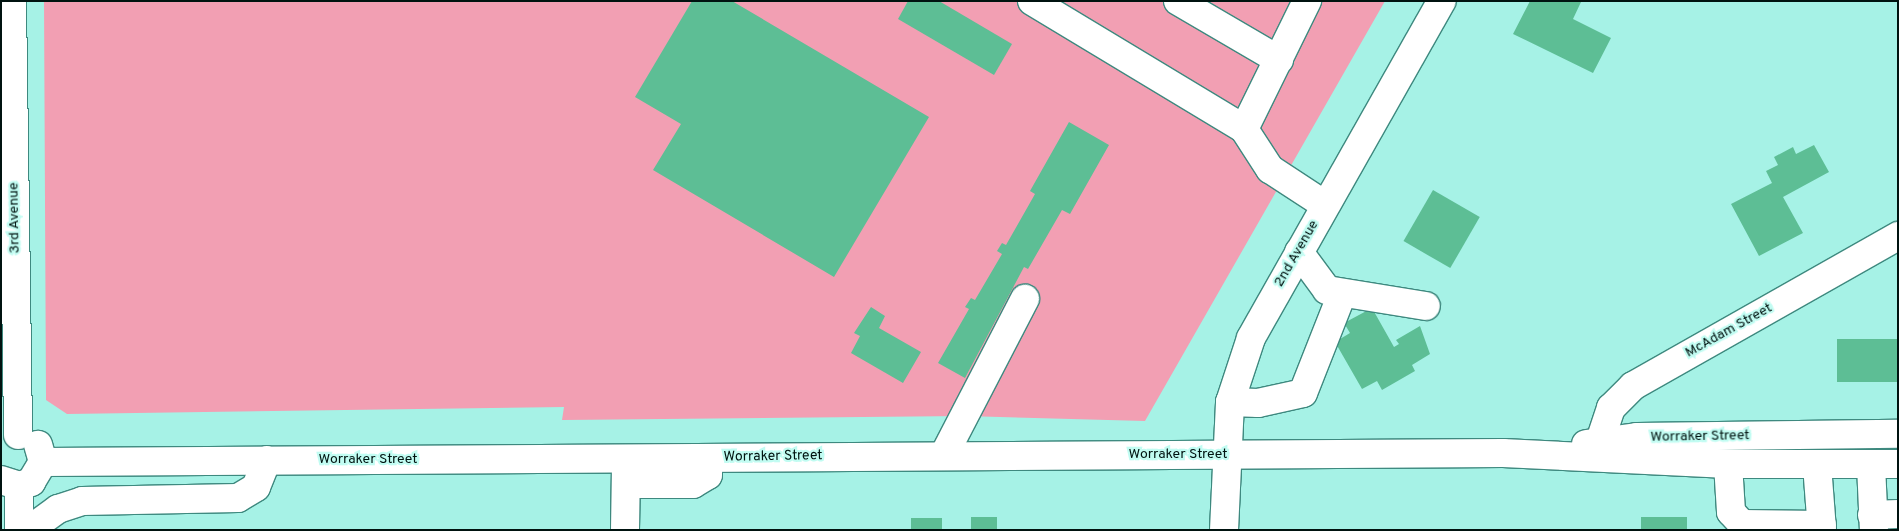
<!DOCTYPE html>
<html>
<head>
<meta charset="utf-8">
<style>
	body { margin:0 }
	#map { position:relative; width:1899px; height:531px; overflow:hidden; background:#a6f2e6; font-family:Overpass,sans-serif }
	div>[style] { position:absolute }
	.green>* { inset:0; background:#f29fb3 }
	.building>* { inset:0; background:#5dbe95; transform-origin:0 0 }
	.roads { filter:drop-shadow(1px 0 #3e897f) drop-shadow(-1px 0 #3e897f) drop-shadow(0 1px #3e897f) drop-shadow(0 -1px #3e897f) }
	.minor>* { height:28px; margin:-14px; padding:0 14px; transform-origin:14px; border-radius:14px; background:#fff }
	span { translate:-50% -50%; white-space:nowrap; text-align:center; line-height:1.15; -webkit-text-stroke:4.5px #c1fcf2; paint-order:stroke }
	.street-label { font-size:14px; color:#001310 }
	.frame { position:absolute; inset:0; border:2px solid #001310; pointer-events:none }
</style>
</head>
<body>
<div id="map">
	<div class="green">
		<div style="clip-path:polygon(44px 1px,1385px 1px,1145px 421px,964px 416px,562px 420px,564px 407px,67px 414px,46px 400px)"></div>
	</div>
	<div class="building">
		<div style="clip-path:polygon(692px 1px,732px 1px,929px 117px,834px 277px,653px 170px,681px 124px,635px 97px)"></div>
		<div style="clip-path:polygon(908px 1px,939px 1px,1012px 44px,994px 75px,898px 19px)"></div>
		<div style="clip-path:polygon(1530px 1px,1581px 2px,1573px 19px,1611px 38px,1593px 73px,1513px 34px)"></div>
		<div style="clip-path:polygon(1069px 122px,1109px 145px,1070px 214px,1062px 210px,1028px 269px,1024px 267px,965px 378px,938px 363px,969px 309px,965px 307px,971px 298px,975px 300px,1002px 254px,997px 251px,1002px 243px,1006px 245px,1035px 194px,1030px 191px)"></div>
		<div style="clip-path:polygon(1814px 145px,1829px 172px,1783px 197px,1803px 233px,1759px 256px,1731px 204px,1772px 183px,1766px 171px,1778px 165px,1774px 157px,1793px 147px,1796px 154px)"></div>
		<div style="left:1433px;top:190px;width:54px;height:59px;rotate:30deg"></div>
		<div style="clip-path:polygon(871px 307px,885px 316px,879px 328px,921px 352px,903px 383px,851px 353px,860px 336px,854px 333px)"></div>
		<div style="clip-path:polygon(1372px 308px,1394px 347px,1399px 344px,1396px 340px,1420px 326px,1430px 354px,1412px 365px,1415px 371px,1382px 390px,1377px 381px,1362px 389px,1335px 342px,1350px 333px,1344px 323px)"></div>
		<div style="left:1837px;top:339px;width:61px;height:43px"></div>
		<div style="left:971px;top:517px;width:26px;height:13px"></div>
		<div style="left:1641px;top:517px;width:46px;height:13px"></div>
		<div style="left:942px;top:518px;width:12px;height:31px;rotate:90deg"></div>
	</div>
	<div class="roads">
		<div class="minor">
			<div style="left:12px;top:1px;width:434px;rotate:89.2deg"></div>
			<div style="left:1032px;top:1px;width:248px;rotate:31.1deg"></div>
			<div style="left:1244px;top:129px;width:48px;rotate:57deg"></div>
			<div style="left:1270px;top:169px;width:66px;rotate:33.2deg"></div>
			<div style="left:1178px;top:1px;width:117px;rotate:30.3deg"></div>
			<div style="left:1244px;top:129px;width:143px;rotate:-63.8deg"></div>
			<div style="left:1299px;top:252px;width:47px;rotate:53.6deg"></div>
			<div style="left:1327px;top:290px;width:100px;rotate:9.2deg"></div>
			<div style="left:1230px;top:402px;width:28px;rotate:2deg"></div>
			<div style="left:1258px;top:403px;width:46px;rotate:-12.5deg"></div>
			<div style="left:1303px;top:393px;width:106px;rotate:-68.5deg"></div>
			<div style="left:1586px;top:444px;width:51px;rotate:-7.8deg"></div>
			<div style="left:1637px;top:437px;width:261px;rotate:-0.7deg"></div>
			<div style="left:944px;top:455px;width:176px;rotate:-62.6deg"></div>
			<div style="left:1595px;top:456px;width:51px;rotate:-71.6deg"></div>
			<div style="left:1611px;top:408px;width:31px;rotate:-45deg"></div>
			<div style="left:1633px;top:386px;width:305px;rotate:-29.5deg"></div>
			<div style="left:43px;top:462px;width:1460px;rotate:-0.35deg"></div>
			<div style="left:1503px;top:453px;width:225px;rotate:2.8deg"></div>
			<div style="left:1728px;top:464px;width:170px"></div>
			<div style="left:1728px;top:464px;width:48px;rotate:86.4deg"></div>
			<div style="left:1731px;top:512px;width:16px;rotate:47deg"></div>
			<div style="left:1742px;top:524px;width:80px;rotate:0.7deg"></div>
			<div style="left:1817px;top:465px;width:65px;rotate:85.6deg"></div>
			<div style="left:1871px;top:465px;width:65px;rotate:87.4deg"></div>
			<div style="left:1px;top:480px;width:19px;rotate:18deg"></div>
			<div style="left:19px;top:486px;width:13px;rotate:-18deg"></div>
			<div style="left:31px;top:482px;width:23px;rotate:-59deg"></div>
			<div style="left:43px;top:462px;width:18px;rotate:-106deg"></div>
			<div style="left:626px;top:484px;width:67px"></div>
			<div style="left:693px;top:484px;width:17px;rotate:-31deg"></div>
			<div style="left:708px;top:475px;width:17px;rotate:-90deg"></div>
			<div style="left:19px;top:486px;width:44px;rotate:90deg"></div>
			<div style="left:1872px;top:515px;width:26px;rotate:-2deg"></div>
			<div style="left:29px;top:530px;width:36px;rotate:-36deg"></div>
			<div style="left:58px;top:509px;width:25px;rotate:-18deg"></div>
			<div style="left:82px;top:501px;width:156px;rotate:-1.1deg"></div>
			<div style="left:238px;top:498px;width:21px;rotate:-31deg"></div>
			<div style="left:256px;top:487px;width:29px;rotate:-68deg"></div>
			<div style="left:625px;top:530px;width:64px;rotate:-89.1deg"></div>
			<div style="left:1224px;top:530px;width:128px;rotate:-87.3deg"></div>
			<div style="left:1230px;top:402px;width:67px;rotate:-71.8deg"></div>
			<div style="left:1251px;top:338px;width:387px;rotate:-60.5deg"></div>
		</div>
	</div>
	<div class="street-label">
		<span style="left:15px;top:218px;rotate:-91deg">3rd Avenue</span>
		<span style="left:1297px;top:254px;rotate:-60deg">2nd Avenue</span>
		<span style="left:1729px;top:331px;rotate:-29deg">McAdam Street</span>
		<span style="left:1700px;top:437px;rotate:-1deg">Worraker Street</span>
		<span style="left:1178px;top:455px">Worraker Street</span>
		<span style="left:773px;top:457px;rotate:-1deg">Worraker Street</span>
		<span style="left:368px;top:460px">Worraker Street</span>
	</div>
	<div class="frame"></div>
</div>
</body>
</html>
